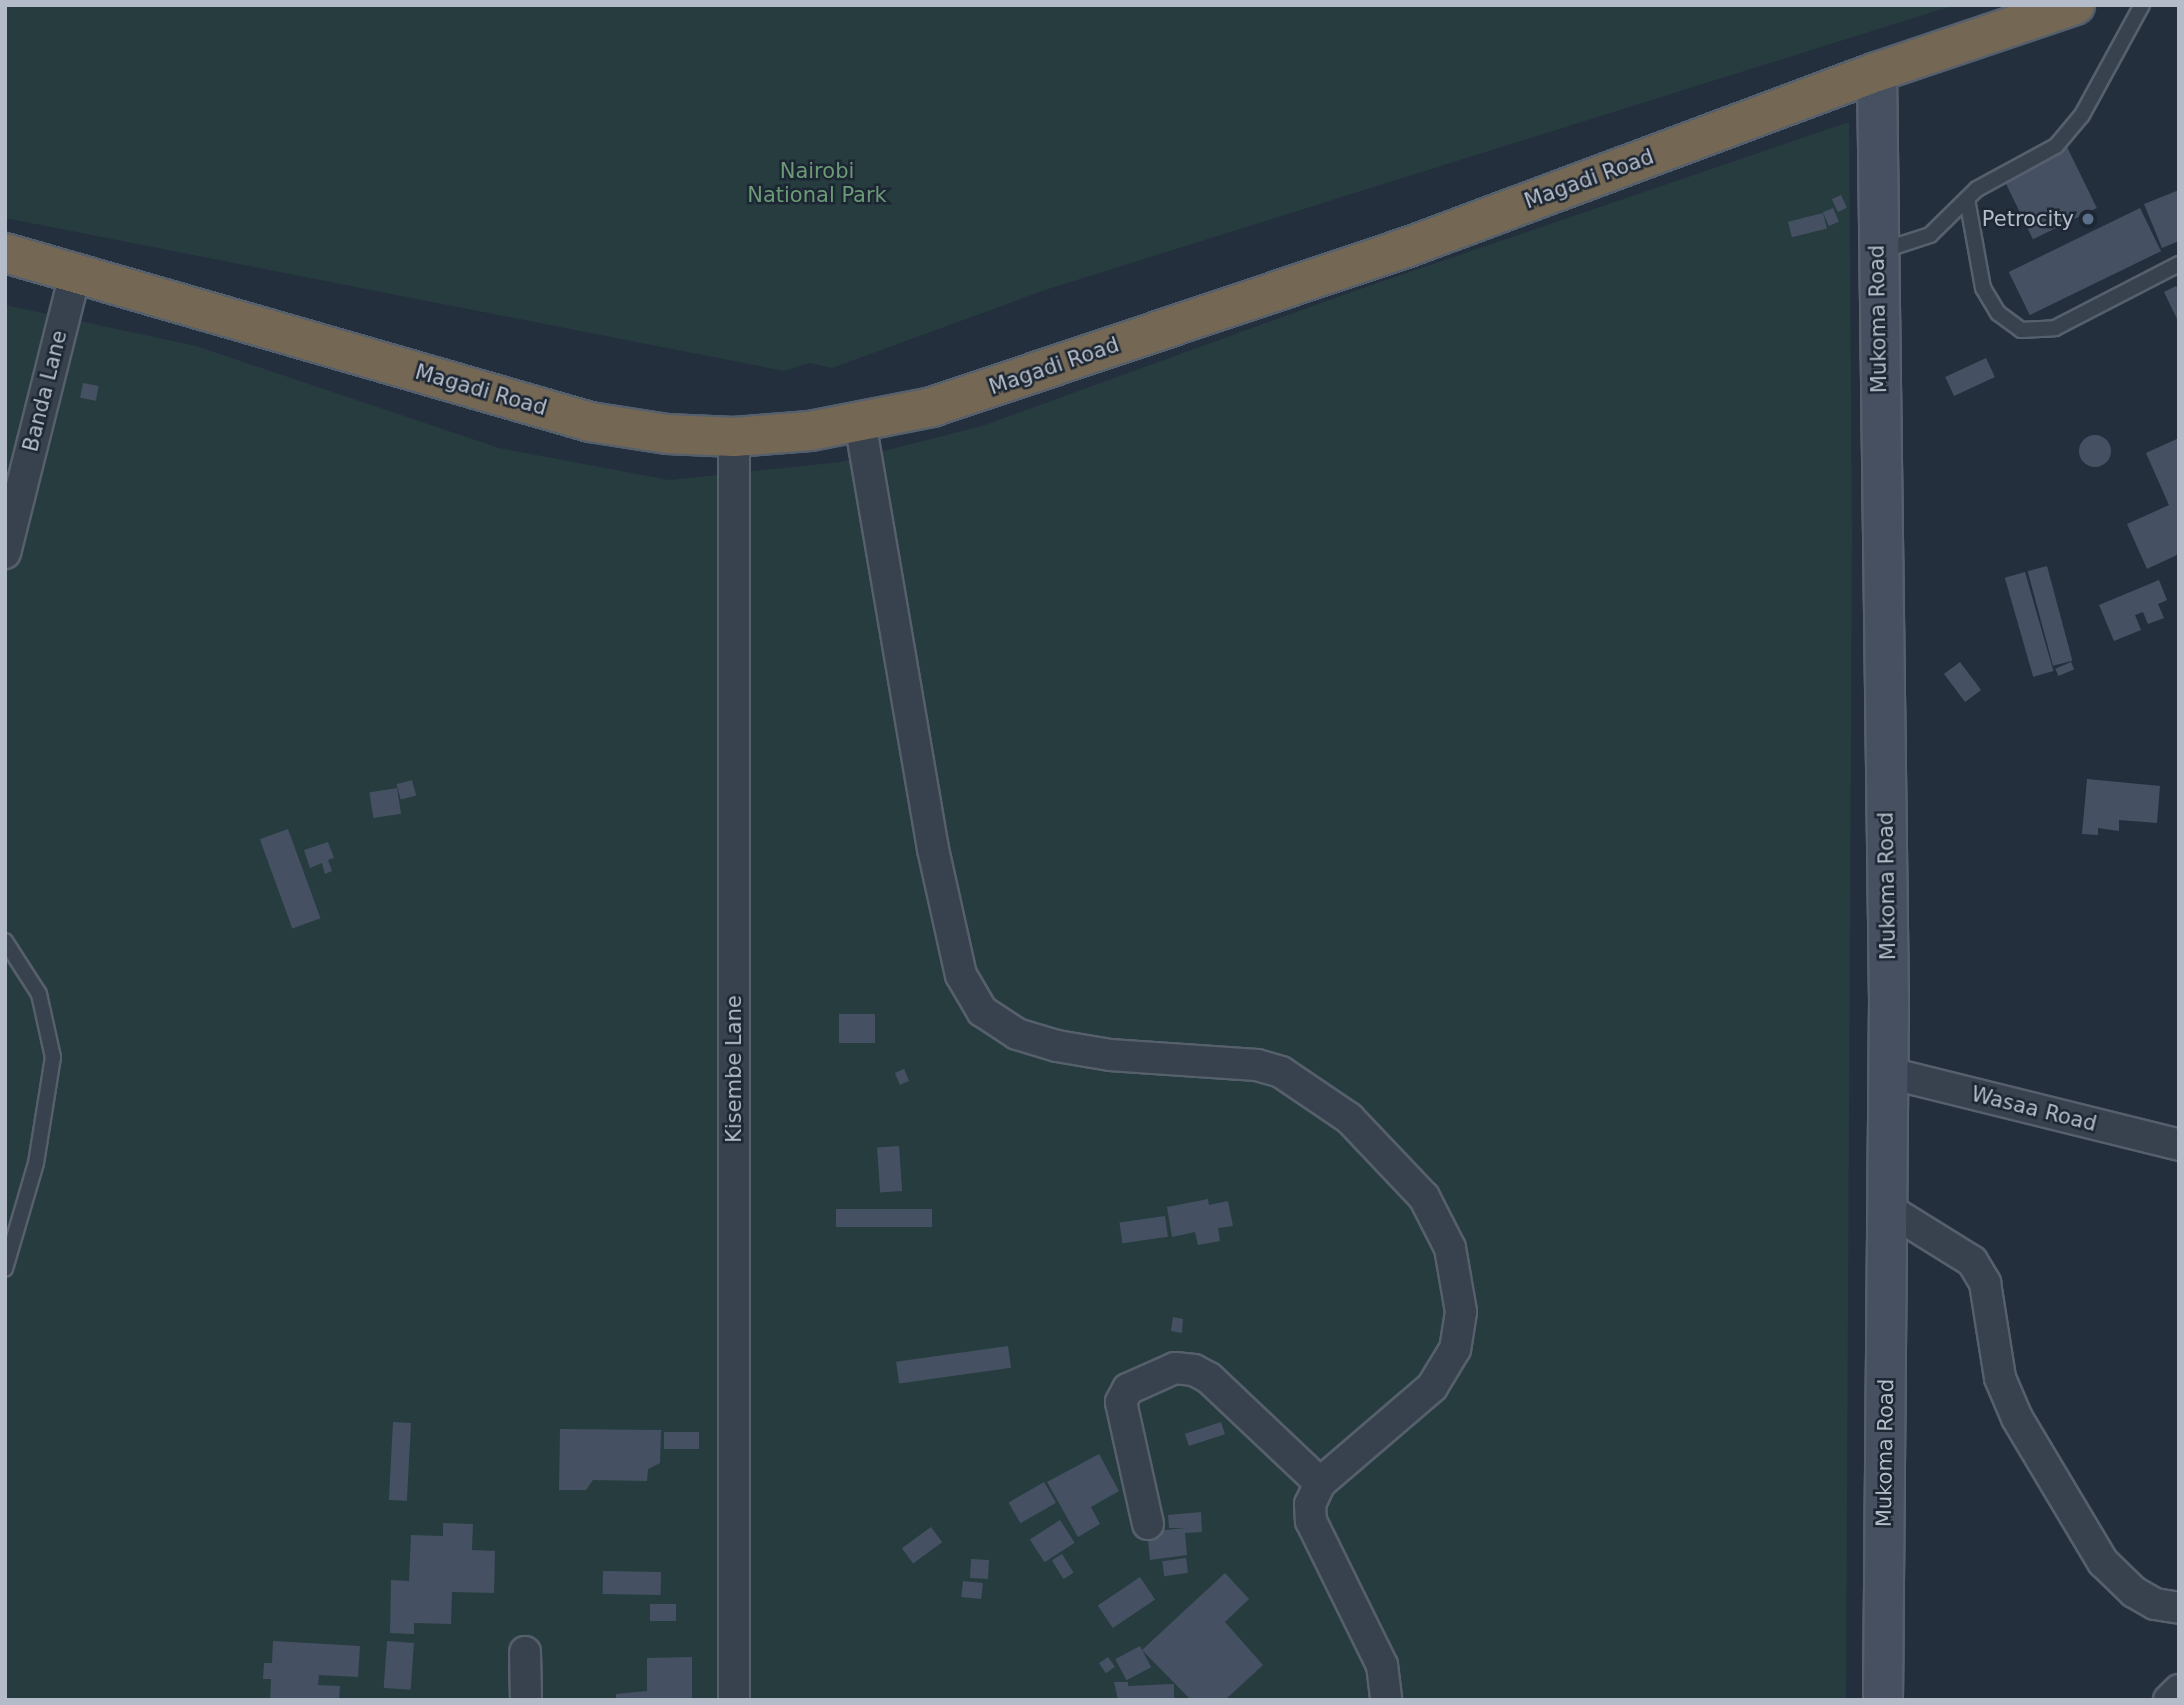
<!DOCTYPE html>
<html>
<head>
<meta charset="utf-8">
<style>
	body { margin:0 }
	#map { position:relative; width:2184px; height:1705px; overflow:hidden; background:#242f3e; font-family:"DejaVu Sans",sans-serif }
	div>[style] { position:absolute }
	.green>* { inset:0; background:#263c3f }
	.building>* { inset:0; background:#455162; transform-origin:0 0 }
	.round { border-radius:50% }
	.roads { filter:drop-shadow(2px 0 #565f6c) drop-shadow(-2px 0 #565f6c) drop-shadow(0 2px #565f6c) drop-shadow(0 -2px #565f6c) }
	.lane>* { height:14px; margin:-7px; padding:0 7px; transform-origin:7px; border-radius:7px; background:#38414e }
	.street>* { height:30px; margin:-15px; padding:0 15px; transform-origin:15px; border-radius:15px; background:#38414e }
	.secondary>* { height:38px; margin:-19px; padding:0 19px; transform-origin:19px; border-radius:19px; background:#465061 }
	.highway>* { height:38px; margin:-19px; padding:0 19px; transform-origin:19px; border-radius:19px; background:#746855 }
	.dots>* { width:19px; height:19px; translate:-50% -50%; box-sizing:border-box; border:4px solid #1d2633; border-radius:50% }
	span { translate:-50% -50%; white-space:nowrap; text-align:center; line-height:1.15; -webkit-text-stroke:5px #1d2633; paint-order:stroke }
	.park-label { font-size:21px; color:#6b9a76 }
	.street-label { font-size:21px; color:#b4bcc9 }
	.poi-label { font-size:21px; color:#b4bcc9 }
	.right { translate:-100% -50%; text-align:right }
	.frame { position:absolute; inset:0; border:7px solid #b4bcc9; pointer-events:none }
</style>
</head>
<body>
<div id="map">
	<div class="green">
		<div style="clip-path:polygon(5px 5px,1955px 5px,1045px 290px,832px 368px,810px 363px,784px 371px,5px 218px)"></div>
		<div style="clip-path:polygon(1849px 122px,1852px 534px,1846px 1700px,5px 1700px,5px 305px,196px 346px,499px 448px,669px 480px,840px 462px,982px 426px,1357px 290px)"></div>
	</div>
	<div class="building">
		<div style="left:2067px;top:147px;width:68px;height:71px;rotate:64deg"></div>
		<div style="clip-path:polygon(2179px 190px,2179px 241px,2162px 248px,2144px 204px)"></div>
		<div style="left:1841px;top:195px;width:14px;height:10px;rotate:65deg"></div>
		<div style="left:1833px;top:208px;width:15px;height:11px;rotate:67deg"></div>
		<div style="left:2140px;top:208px;width:48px;height:146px;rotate:64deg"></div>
		<div style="left:1823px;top:213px;width:16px;height:36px;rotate:76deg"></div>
		<div style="clip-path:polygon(2176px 286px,2179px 291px,2179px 323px,2164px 292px)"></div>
		<div style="left:1986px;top:358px;width:21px;height:45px;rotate:65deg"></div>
		<div style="left:83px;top:383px;width:16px;height:15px;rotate:11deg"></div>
		<div class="round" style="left:2079px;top:435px;width:32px;height:32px"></div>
		<div style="clip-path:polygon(2179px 438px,2179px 554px,2147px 569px,2127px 524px,2169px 505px,2146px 453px)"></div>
		<div style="left:2047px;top:566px;width:98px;height:20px;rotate:75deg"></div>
		<div style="left:2025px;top:572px;width:103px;height:21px;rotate:74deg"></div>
		<div style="clip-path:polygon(2159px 580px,2167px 600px,2158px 604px,2164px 618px,2148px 624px,2143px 612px,2135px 615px,2141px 630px,2114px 641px,2099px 605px)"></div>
		<div style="left:1960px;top:662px;width:35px;height:20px;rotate:53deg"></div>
		<div style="left:2071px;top:662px;width:8px;height:17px;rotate:67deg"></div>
		<div style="clip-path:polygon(2087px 779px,2160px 786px,2157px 823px,2119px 820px,2119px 831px,2098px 828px,2098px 835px,2082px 834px)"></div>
		<div style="left:412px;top:780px;width:16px;height:16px;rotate:75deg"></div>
		<div style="left:397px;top:788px;width:26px;height:28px;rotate:81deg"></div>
		<div style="left:288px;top:829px;width:95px;height:30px;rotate:70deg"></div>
		<div style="clip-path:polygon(328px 842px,334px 858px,328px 860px,332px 871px,325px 874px,322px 863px,310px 868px,304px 850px)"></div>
		<div style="left:839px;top:1014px;width:36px;height:29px"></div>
		<div style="left:904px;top:1069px;width:13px;height:10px;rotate:67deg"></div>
		<div style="left:899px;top:1146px;width:45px;height:22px;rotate:86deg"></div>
		<div style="clip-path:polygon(1208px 1199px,1209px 1205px,1228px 1201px,1233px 1226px,1218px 1228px,1220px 1241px,1198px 1245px,1195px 1232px,1172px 1237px,1167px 1207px)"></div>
		<div style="left:932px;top:1209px;width:18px;height:96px;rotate:90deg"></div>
		<div style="left:1165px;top:1216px;width:21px;height:46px;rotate:82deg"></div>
		<div style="clip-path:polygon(1173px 1317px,1183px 1319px,1182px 1333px,1171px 1331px)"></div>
		<div style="left:1008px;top:1346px;width:22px;height:113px;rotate:82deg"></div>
		<div style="left:393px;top:1422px;width:18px;height:78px;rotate:3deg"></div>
		<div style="left:1221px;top:1422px;width:13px;height:38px;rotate:72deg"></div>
		<div style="clip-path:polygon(560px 1429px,661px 1430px,660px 1463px,648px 1469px,647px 1481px,593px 1480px,586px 1490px,559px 1490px)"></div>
		<div style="left:664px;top:1432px;width:35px;height:17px"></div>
		<div style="clip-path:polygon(1099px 1454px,1119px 1491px,1091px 1507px,1100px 1524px,1078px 1537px,1047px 1482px)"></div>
		<div style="left:1044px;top:1482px;width:24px;height:41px;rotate:60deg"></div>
		<div style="clip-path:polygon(1201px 1512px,1202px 1532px,1185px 1533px,1187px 1555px,1150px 1560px,1147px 1532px,1185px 1528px,1169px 1528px,1168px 1515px)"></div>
		<div style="left:1060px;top:1520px;width:27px;height:36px;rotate:57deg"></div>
		<div style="clip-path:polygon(443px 1523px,473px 1524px,472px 1550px,495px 1551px,494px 1593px,452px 1592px,451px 1624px,414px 1623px,414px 1634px,390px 1633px,391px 1580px,409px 1581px,411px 1535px,443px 1536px)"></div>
		<div style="left:931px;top:1527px;width:19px;height:36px;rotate:54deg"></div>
		<div style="left:1062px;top:1554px;width:22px;height:12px;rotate:58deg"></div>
		<div style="left:1186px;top:1558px;width:15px;height:24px;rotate:82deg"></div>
		<div style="left:971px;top:1559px;width:18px;height:19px;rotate:3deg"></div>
		<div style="left:603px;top:1571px;width:58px;height:23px;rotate:1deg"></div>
		<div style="clip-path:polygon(1225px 1573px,1249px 1599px,1225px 1622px,1263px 1665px,1225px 1700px,1191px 1700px,1142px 1650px)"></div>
		<div style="left:1140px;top:1577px;width:27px;height:51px;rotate:56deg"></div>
		<div style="left:963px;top:1581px;width:20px;height:16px;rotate:6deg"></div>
		<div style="left:650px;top:1604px;width:26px;height:17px"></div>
		<div style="clip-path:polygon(273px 1641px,360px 1646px,358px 1677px,319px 1675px,318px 1685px,340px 1686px,339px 1700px,270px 1700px,271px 1679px,263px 1679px,264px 1663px,272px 1663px)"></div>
		<div style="left:387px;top:1641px;width:27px;height:47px;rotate:4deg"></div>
		<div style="left:1140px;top:1646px;width:24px;height:28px;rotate:62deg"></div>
		<div style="clip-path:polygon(692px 1657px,692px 1700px,616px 1700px,616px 1694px,647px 1691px,647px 1658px)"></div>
		<div style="left:1108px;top:1657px;width:12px;height:11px;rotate:55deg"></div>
		<div style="clip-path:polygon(1114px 1682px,1128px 1682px,1128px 1686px,1174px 1684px,1174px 1700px,1118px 1700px)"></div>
	</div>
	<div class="roads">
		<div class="lane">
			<div style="left:1967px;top:199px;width:90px;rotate:79.8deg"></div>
			<div style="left:1983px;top:288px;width:29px;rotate:59deg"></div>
			<div style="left:1998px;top:313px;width:29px;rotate:36deg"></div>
			<div style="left:2021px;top:330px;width:34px;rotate:-3deg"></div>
			<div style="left:2055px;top:328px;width:140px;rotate:-27.3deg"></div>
			<div style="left:1881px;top:251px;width:52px;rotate:-18.1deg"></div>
			<div style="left:1930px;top:235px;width:66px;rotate:-44.4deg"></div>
			<div style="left:1977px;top:189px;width:90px;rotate:-28.6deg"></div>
			<div style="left:2056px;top:146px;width:40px;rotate:-50deg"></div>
			<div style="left:2082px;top:115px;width:125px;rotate:-61.4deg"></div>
			<div style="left:5px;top:941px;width:63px;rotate:57.3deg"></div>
			<div style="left:39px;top:994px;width:65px;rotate:77.5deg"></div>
			<div style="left:53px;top:1057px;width:107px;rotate:99.1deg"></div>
			<div style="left:36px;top:1163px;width:110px;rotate:106.3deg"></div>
		</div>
		<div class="street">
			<div style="left:860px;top:422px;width:433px;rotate:80.3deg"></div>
			<div style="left:933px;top:849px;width:129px;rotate:77.5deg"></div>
			<div style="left:961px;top:975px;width:42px;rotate:59.7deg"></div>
			<div style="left:982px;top:1011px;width:42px;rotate:33.3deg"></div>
			<div style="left:1017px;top:1034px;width:42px;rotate:16.7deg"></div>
			<div style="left:1057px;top:1046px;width:54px;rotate:9.6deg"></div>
			<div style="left:1110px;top:1055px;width:147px;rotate:3.9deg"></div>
			<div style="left:1257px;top:1065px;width:25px;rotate:16deg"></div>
			<div style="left:1281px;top:1072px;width:82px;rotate:34.1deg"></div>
			<div style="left:1349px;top:1118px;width:109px;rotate:46.5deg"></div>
			<div style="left:1424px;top:1197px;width:57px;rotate:63deg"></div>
			<div style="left:1450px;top:1248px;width:65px;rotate:80.2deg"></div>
			<div style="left:1461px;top:1312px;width:37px;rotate:99deg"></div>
			<div style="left:1455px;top:1349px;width:44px;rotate:121.2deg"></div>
			<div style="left:1432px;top:1387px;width:148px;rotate:139.4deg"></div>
			<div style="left:1320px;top:1483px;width:23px;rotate:115deg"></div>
			<div style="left:1310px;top:1504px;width:17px;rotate:87deg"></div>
			<div style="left:1311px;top:1521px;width:161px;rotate:63.8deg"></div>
			<div style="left:1382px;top:1665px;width:35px;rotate:83deg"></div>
			<div style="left:734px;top:437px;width:1263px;rotate:90deg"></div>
			<div style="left:5px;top:553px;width:292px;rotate:-75.9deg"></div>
			<div style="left:1889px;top:1073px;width:299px;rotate:13.9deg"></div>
			<div style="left:1888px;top:1209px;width:99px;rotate:31.8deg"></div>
			<div style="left:1972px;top:1261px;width:26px;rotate:59deg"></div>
			<div style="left:1985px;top:1283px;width:96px;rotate:81deg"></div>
			<div style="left:2000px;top:1378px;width:43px;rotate:67deg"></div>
			<div style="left:2017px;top:1418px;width:168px;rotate:59.2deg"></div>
			<div style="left:2103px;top:1562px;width:43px;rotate:44.1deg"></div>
			<div style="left:2134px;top:1592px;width:24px;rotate:30deg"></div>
			<div style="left:2155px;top:1604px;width:24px;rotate:9deg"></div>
			<div style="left:1148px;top:1524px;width:125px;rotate:-102.5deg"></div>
			<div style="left:1121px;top:1402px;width:15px;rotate:-62deg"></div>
			<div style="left:1128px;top:1389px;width:51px;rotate:-24.1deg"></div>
			<div style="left:1175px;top:1368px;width:19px;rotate:6deg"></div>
			<div style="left:1194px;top:1370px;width:17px;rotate:28deg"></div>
			<div style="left:1209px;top:1378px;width:153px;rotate:43.4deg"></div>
			<div style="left:525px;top:1652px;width:48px;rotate:88.8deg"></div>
			<div style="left:2169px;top:1700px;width:14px;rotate:-45deg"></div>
		</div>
		<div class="secondary">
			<div style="left:1877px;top:72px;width:928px;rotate:89.26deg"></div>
			<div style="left:1889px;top:1000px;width:700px;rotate:90.49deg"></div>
		</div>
		<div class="highway">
			<div style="left:5px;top:253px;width:609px;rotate:16.11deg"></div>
			<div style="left:590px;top:422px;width:78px;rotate:8.9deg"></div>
			<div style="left:667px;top:434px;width:67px;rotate:2.6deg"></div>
			<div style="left:734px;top:437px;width:76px;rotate:-4.5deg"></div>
			<div style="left:810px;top:431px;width:124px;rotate:-11.1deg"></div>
			<div style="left:932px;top:407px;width:505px;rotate:-18.58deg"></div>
			<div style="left:1411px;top:246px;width:497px;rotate:-20.5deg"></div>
			<div style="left:1877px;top:72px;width:209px;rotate:-18.7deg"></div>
		</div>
	</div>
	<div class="dots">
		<div style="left:2088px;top:219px;background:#5c6f8a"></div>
	</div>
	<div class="park-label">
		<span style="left:817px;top:183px">Nairobi<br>National Park</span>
	</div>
	<div class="street-label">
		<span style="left:1589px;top:179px;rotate:-20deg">Magadi Road</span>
		<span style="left:1878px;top:319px;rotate:-91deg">Mukoma Road</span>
		<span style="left:1054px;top:366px;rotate:-19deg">Magadi Road</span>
		<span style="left:481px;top:390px;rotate:16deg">Magadi Road</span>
		<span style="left:45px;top:391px;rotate:-76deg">Banda Lane</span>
		<span style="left:1887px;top:886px;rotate:-91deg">Mukoma Road</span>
		<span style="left:734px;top:1069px;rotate:-90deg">Kisembe Lane</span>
		<span style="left:2034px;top:1109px;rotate:14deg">Wasaa Road</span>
		<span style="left:1885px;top:1453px;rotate:-89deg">Mukoma Road</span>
	</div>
	<div class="poi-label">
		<span class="right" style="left:2074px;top:219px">Petrocity</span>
	</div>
	<div class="frame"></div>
</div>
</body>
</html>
